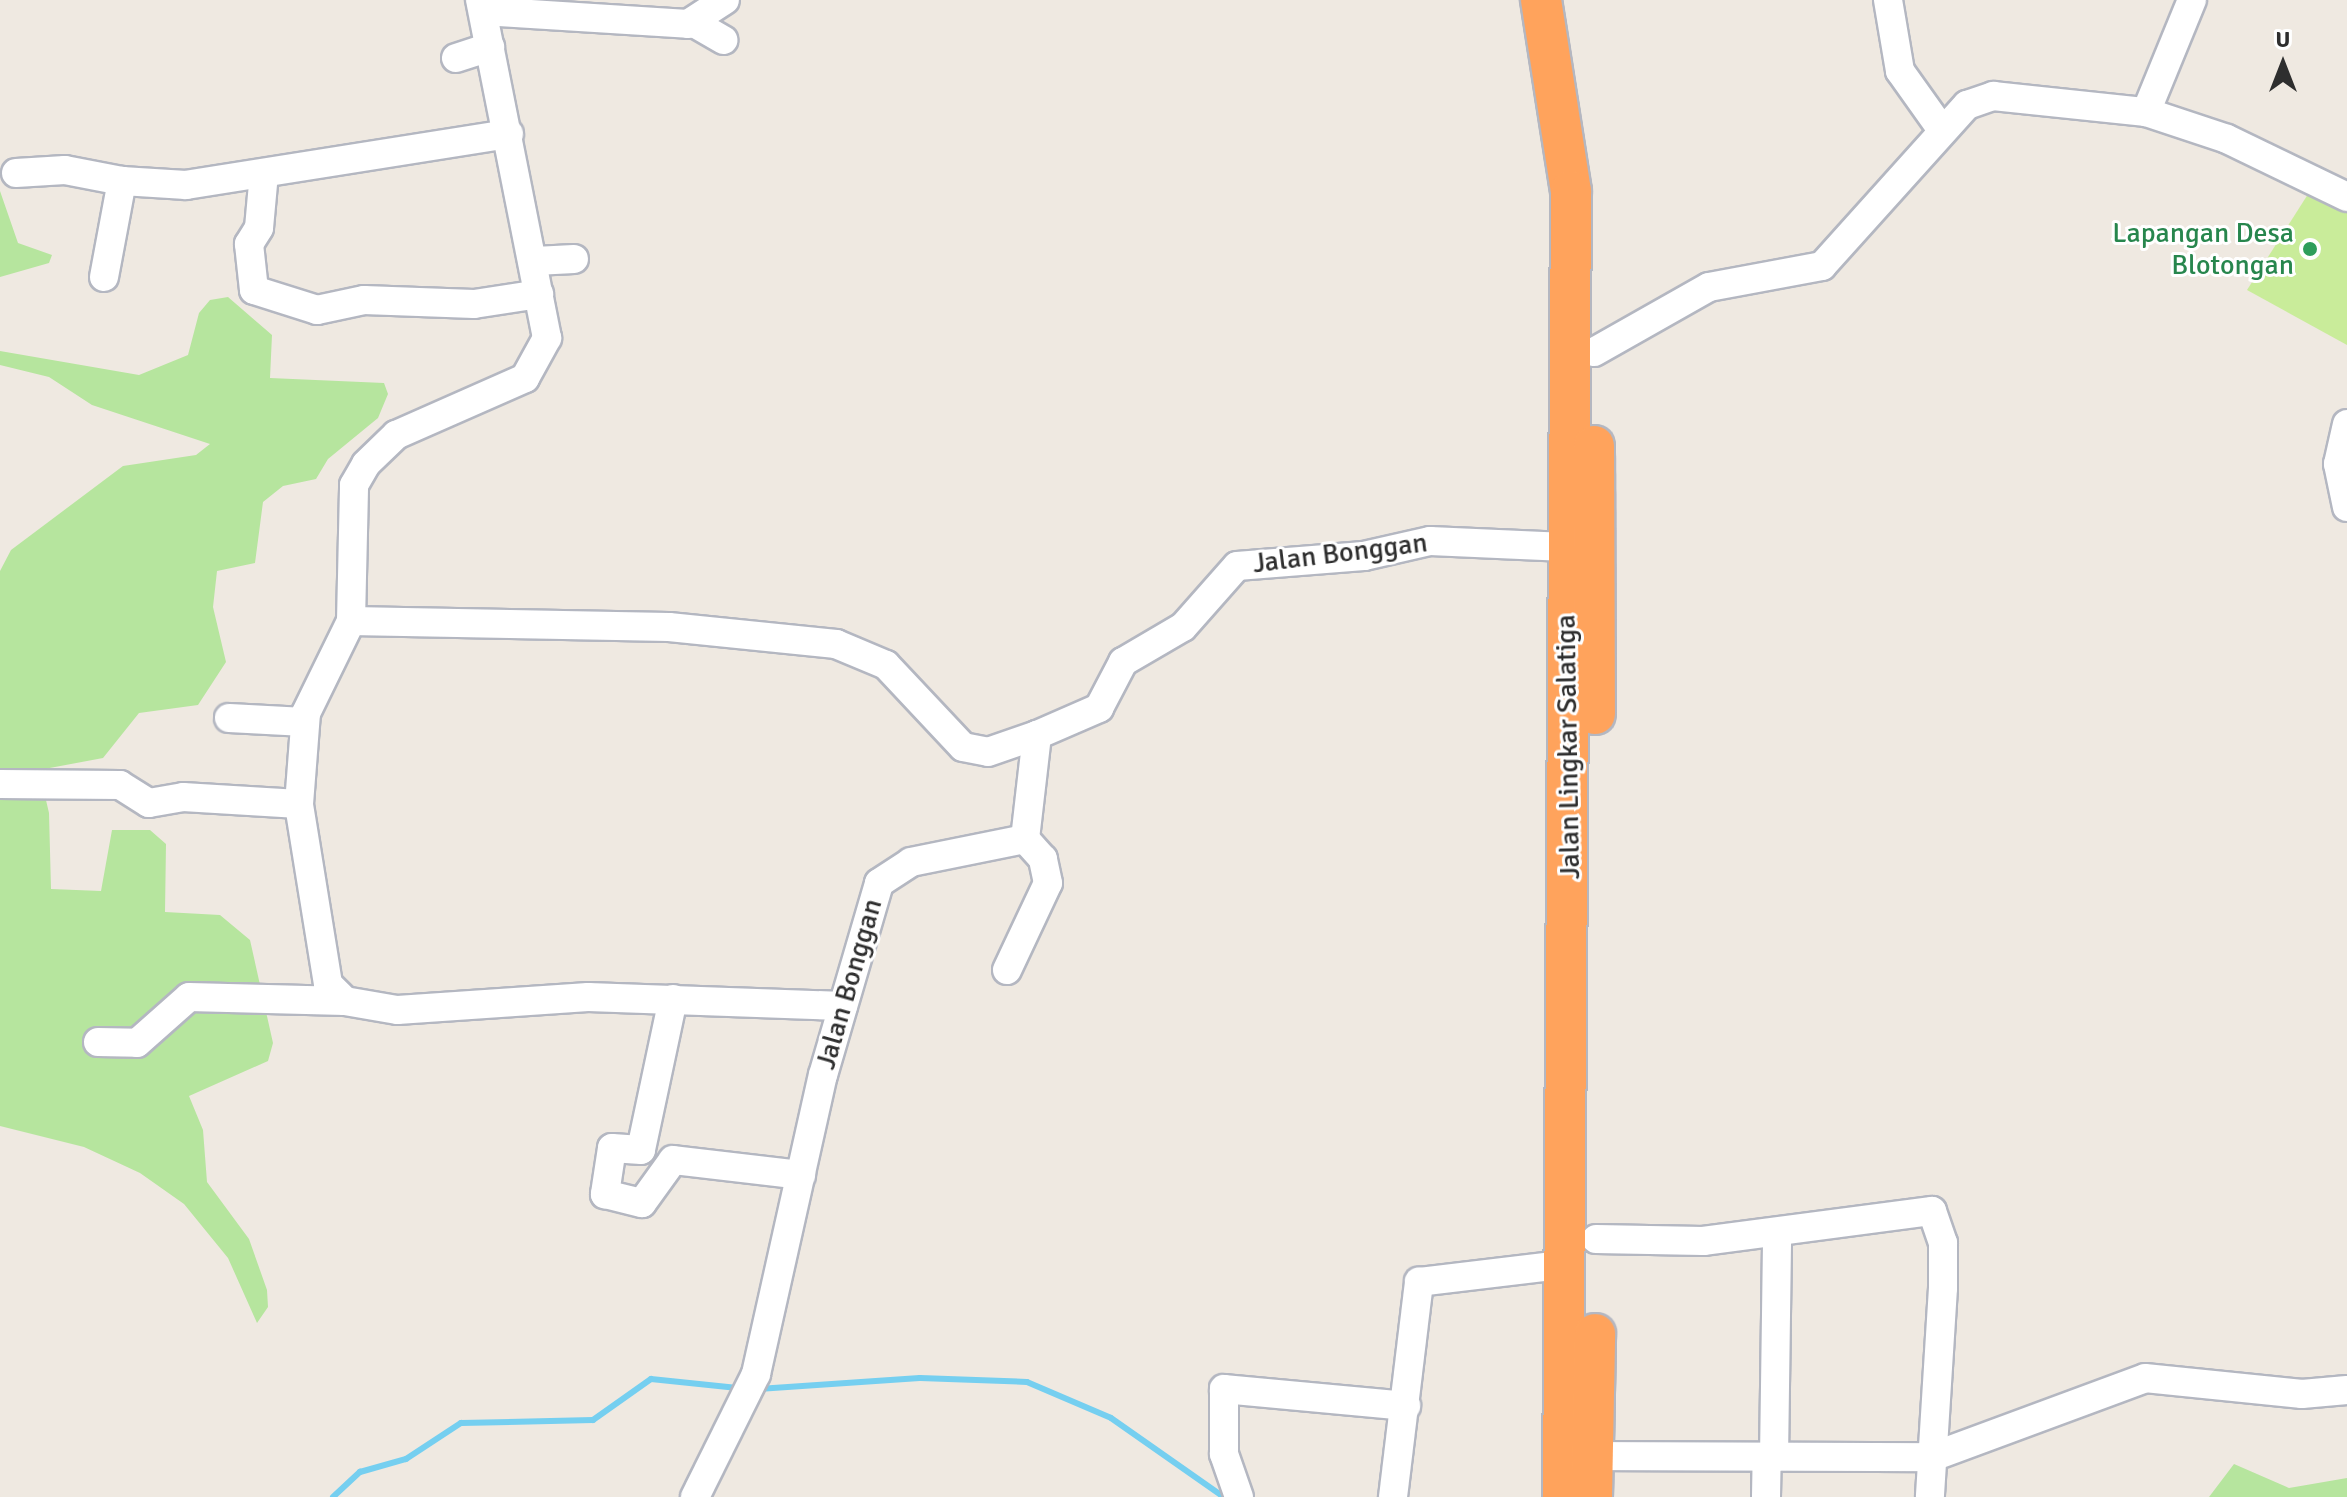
<!DOCTYPE html>
<html>
<head>
<meta charset="utf-8">
<style>
	body { margin:0 }
	#map { position:relative; width:2347px; height:1497px; overflow:hidden; background:#efe9e1; font-family:Signika,sans-serif }
	div>[style] { position:absolute }
	.green>* { inset:0; background:#b6e59e }
	.pitch>* { inset:0; background:#c9ec9a }
	.stream>* { height:6px; margin:-3px; padding:0 3px; transform-origin:3px; border-radius:3px; background:#75cff0 }
	.roads { filter:drop-shadow(2px 0 #b4b7c1) drop-shadow(-2px 0 #b4b7c1) drop-shadow(0 2px #b4b7c1) drop-shadow(0 -2px #b4b7c1) }
	.minor>* { height:28px; margin:-14px; padding:0 14px; transform-origin:14px; border-radius:14px; background:#fff }
	.highway>* { height:40px; margin:-20px; padding:0 20px; transform-origin:20px; border-radius:20px; background:#ffa35c }
	.dots>* { width:22px; height:22px; translate:-50% -50%; box-sizing:border-box; border:4px solid #fff; border-radius:50% }
	span { translate:-50% -50%; white-space:nowrap; text-align:center; line-height:1.15; -webkit-text-stroke:6px #fff; paint-order:stroke }
	.leisure-label { font-size:28px; color:#27864d }
	.right { translate:-100% -50%; text-align:right }
	.street-label { font-size:28px; color:#2e2e2e }
	.north { position:absolute; left:2243px; top:24px; width:80px; height:80px; -webkit-text-stroke:6px #fff; paint-order:stroke; rotate:0deg; font-size:22px; font-weight:700; line-height:32px; text-align:center; color:#2e2e2e }
	.north::after { content:''; display:block; margin:auto; width:28px; height:36px; background:#2e2e2e; clip-path:polygon(50% 0,100% 100%,50% 72%,0 100%) }
</style>
</head>
<body>
<div id="map">
	<div class="green">
		<div style="clip-path:polygon(0 191px,18px 243px,52px 255px,49px 263px,0 277px)"></div>
		<div style="clip-path:polygon(228px 297px,272px 335px,270px 378px,384px 383px,388px 394px,378px 418px,328px 459px,316px 479px,283px 486px,263px 502px,255px 563px,217px 571px,213px 607px,226px 662px,198px 705px,139px 713px,103px 758px,39px 770px,49px 813px,51px 889px,101px 891px,112px 830px,150px 830px,166px 844px,165px 912px,220px 915px,250px 940px,273px 1043px,268px 1061px,189px 1096px,203px 1130px,207px 1182px,249px 1239px,267px 1290px,268px 1307px,257px 1323px,228px 1258px,184px 1204px,140px 1173px,84px 1147px,0 1126px,0 571px,11px 550px,123px 466px,196px 455px,210px 444px,92px 405px,49px 377px,0 365px,0 351px,139px 375px,188px 355px,199px 313px,210px 300px)"></div>
		<div style="clip-path:polygon(2234px 1464px,2289px 1488px,2347px 1478px,2347px 1497px,2209px 1497px)"></div>
	</div>
	<div class="pitch">
		<div style="clip-path:polygon(2310px 191px,2347px 208px,2347px 345px,2247px 290px)"></div>
	</div>
	<div class="stream">
		<div style="left:758px;top:1389px;width:162px;rotate:-3.9deg"></div>
		<div style="left:920px;top:1378px;width:107px;rotate:2.1deg"></div>
		<div style="left:1027px;top:1382px;width:91px;rotate:23.2deg"></div>
		<div style="left:1111px;top:1418px;width:138px;rotate:35deg"></div>
		<div style="left:333px;top:1497px;width:37px;rotate:-43deg"></div>
		<div style="left:360px;top:1472px;width:48px;rotate:-15.8deg"></div>
		<div style="left:406px;top:1459px;width:66px;rotate:-33.2deg"></div>
		<div style="left:461px;top:1423px;width:132px;rotate:-1.3deg"></div>
		<div style="left:593px;top:1420px;width:71px;rotate:-35.3deg"></div>
		<div style="left:651px;top:1379px;width:87px;rotate:5.9deg"></div>
	</div>
	<div class="roads">
		<div class="minor">
			<div style="left:1888px;top:0;width:72px;rotate:80.4deg"></div>
			<div style="left:1900px;top:71px;width:72px;rotate:54.6deg"></div>
			<div style="left:483px;top:11px;width:205px;rotate:3.6deg"></div>
			<div style="left:688px;top:24px;width:44px;rotate:-33deg"></div>
			<div style="left:694px;top:23px;width:34px;rotate:30deg"></div>
			<div style="left:456px;top:58px;width:36px;rotate:-18deg"></div>
			<div style="left:2146px;top:112px;width:121px;rotate:-67.7deg"></div>
			<div style="left:16px;top:173px;width:49px;rotate:-3.5deg"></div>
			<div style="left:65px;top:170px;width:58px;rotate:10.9deg"></div>
			<div style="left:264px;top:173px;width:55px;rotate:95.2deg"></div>
			<div style="left:259px;top:228px;width:19px;rotate:122deg"></div>
			<div style="left:249px;top:244px;width:46px;rotate:83.8deg"></div>
			<div style="left:254px;top:290px;width:66px;rotate:17.6deg"></div>
			<div style="left:317px;top:310px;width:48px;rotate:-12deg"></div>
			<div style="left:364px;top:300px;width:110px;rotate:2.1deg"></div>
			<div style="left:474px;top:304px;width:66px;rotate:-8.7deg"></div>
			<div style="left:535px;top:261px;width:39px;rotate:-3deg"></div>
			<div style="left:104px;top:277px;width:98px;rotate:-79.4deg"></div>
			<div style="left:122px;top:181px;width:64px;rotate:3.6deg"></div>
			<div style="left:186px;top:185px;width:327px;rotate:-9deg"></div>
			<div style="left:1594px;top:352px;width:132px;rotate:-29.5deg"></div>
			<div style="left:1709px;top:287px;width:115px;rotate:-10.5deg"></div>
			<div style="left:1822px;top:266px;width:217px;rotate:-48deg"></div>
			<div style="left:1967px;top:105px;width:28px;rotate:-19deg"></div>
			<div style="left:1993px;top:96px;width:154px;rotate:6deg"></div>
			<div style="left:2146px;top:112px;width:85px;rotate:18.4deg"></div>
			<div style="left:2227px;top:139px;width:133px;rotate:25.8deg"></div>
			<div style="left:2347px;top:424px;width:41px;rotate:102.7deg"></div>
			<div style="left:2338px;top:464px;width:44px;rotate:78.2deg"></div>
			<div style="left:351px;top:621px;width:136px;rotate:-88.7deg"></div>
			<div style="left:354px;top:485px;width:24px;rotate:-60deg"></div>
			<div style="left:366px;top:464px;width:42px;rotate:-44deg"></div>
			<div style="left:396px;top:435px;width:141px;rotate:-23.8deg"></div>
			<div style="left:525px;top:378px;width:46px;rotate:-61.2deg"></div>
			<div style="left:547px;top:338px;width:345px;rotate:-101.2deg"></div>
			<div style="left:229px;top:718px;width:76px;rotate:3deg"></div>
			<div style="left:0;top:784px;width:120px;rotate:0.5deg"></div>
			<div style="left:120px;top:785px;width:34px;rotate:32deg"></div>
			<div style="left:149px;top:803px;width:35px;rotate:-10deg"></div>
			<div style="left:183px;top:797px;width:116px;rotate:3.5deg"></div>
			<div style="left:1007px;top:970px;width:96px;rotate:-64.8deg"></div>
			<div style="left:1048px;top:883px;width:25px;rotate:-102deg"></div>
			<div style="left:1043px;top:859px;width:27px;rotate:-132deg"></div>
			<div style="left:673px;top:999px;width:154px;rotate:102deg"></div>
			<div style="left:641px;top:1150px;width:29px;rotate:-176deg"></div>
			<div style="left:612px;top:1148px;width:47px;rotate:98.7deg"></div>
			<div style="left:605px;top:1194px;width:38px;rotate:14deg"></div>
			<div style="left:642px;top:1203px;width:53px;rotate:-54.2deg"></div>
			<div style="left:673px;top:1160px;width:129px;rotate:6.7deg"></div>
			<div style="left:843px;top:1006px;width:255px;rotate:-178deg"></div>
			<div style="left:588px;top:997px;width:191px;rotate:176.1deg"></div>
			<div style="left:397px;top:1010px;width:53px;rotate:-170.2deg"></div>
			<div style="left:345px;top:1001px;width:24px;rotate:-135deg"></div>
			<div style="left:328px;top:984px;width:182px;rotate:-99.2deg"></div>
			<div style="left:299px;top:804px;width:91px;rotate:-85.6deg"></div>
			<div style="left:306px;top:713px;width:102px;rotate:-63.9deg"></div>
			<div style="left:351px;top:621px;width:318px;rotate:1.1deg"></div>
			<div style="left:669px;top:627px;width:168px;rotate:5.8deg"></div>
			<div style="left:836px;top:644px;width:54px;rotate:22.8deg"></div>
			<div style="left:886px;top:665px;width:112px;rotate:46.8deg"></div>
			<div style="left:963px;top:747px;width:25px;rotate:11deg"></div>
			<div style="left:988px;top:752px;width:52px;rotate:-19.1deg"></div>
			<div style="left:98px;top:1042px;width:39px;rotate:1deg"></div>
			<div style="left:137px;top:1043px;width:69px;rotate:-41.5deg"></div>
			<div style="left:189px;top:997px;width:156px;rotate:1.5deg"></div>
			<div style="left:1596px;top:1239px;width:107px;rotate:1.1deg"></div>
			<div style="left:1703px;top:1241px;width:231px;rotate:-7.5deg"></div>
			<div style="left:1932px;top:1211px;width:34px;rotate:71deg"></div>
			<div style="left:1943px;top:1243px;width:45px;rotate:90deg"></div>
			<div style="left:1943px;top:1288px;width:209px;rotate:93.6deg"></div>
			<div style="left:1593px;top:1456px;width:339px;rotate:0.2deg"></div>
			<div style="left:1932px;top:1457px;width:227px;rotate:-20.3deg"></div>
			<div style="left:2145px;top:1378px;width:158px;rotate:5.8deg"></div>
			<div style="left:2302px;top:1394px;width:45px;rotate:-5.1deg"></div>
			<div style="left:1774px;top:1458px;width:225px;rotate:-89.2deg"></div>
			<div style="left:695px;top:1497px;width:137px;rotate:-63.6deg"></div>
			<div style="left:756px;top:1374px;width:306px;rotate:-77.4deg"></div>
			<div style="left:823px;top:1075px;width:200px;rotate:-73.7deg"></div>
			<div style="left:879px;top:883px;width:38px;rotate:-33deg"></div>
			<div style="left:911px;top:862px;width:116px;rotate:-11.4deg"></div>
			<div style="left:1025px;top:839px;width:105px;rotate:-83.4deg"></div>
			<div style="left:1037px;top:735px;width:68px;rotate:-23.5deg"></div>
			<div style="left:1099px;top:708px;width:52px;rotate:-62.4deg"></div>
			<div style="left:1123px;top:662px;width:69px;rotate:-30.3deg"></div>
			<div style="left:1183px;top:627px;width:81px;rotate:-48.5deg"></div>
			<div style="left:1237px;top:566px;width:127px;rotate:-4.5deg"></div>
			<div style="left:1364px;top:556px;width:68px;rotate:-12.8deg"></div>
			<div style="left:1430px;top:541px;width:136px;rotate:2.5deg"></div>
			<div style="left:1239px;top:1497px;width:46px;rotate:-109.2deg"></div>
			<div style="left:1224px;top:1454px;width:65px;rotate:-90deg"></div>
			<div style="left:1224px;top:1389px;width:183px;rotate:5.3deg"></div>
			<div style="left:1393px;top:1497px;width:217px;rotate:-83.1deg"></div>
			<div style="left:1419px;top:1282px;width:151px;rotate:-6.8deg"></div>
			<div style="left:1766px;top:1497px;width:39px;rotate:-89deg"></div>
		</div>
		<div class="highway">
			<div style="left:1541px;top:0;width:193px;rotate:81.1deg"></div>
			<div style="left:1571px;top:191px;width:1306px;rotate:90.35deg"></div>
			<div style="left:1594px;top:446px;width:268px;rotate:89.8deg"></div>
			<div style="left:1592px;top:1497px;width:163px;rotate:-88.9deg"></div>
		</div>
	</div>
	<div class="dots">
		<div style="left:2310px;top:249px;background:#2e9e5b"></div>
	</div>
	<div class="leisure-label">
		<span class="right" style="left:2294px;top:249px">Lapangan Desa<br>Blotongan</span>
	</div>
	<div class="street-label">
		<span style="left:1340px;top:553px;rotate:-7deg">Jalan Bonggan</span>
		<span style="left:1568px;top:747px;rotate:-91deg">Jalan Lingkar Salatiga</span>
		<span style="left:849px;top:984px;rotate:-74deg">Jalan Bonggan</span>
	</div>
	<div class="north">U</div>
</div>
</body>
</html>
